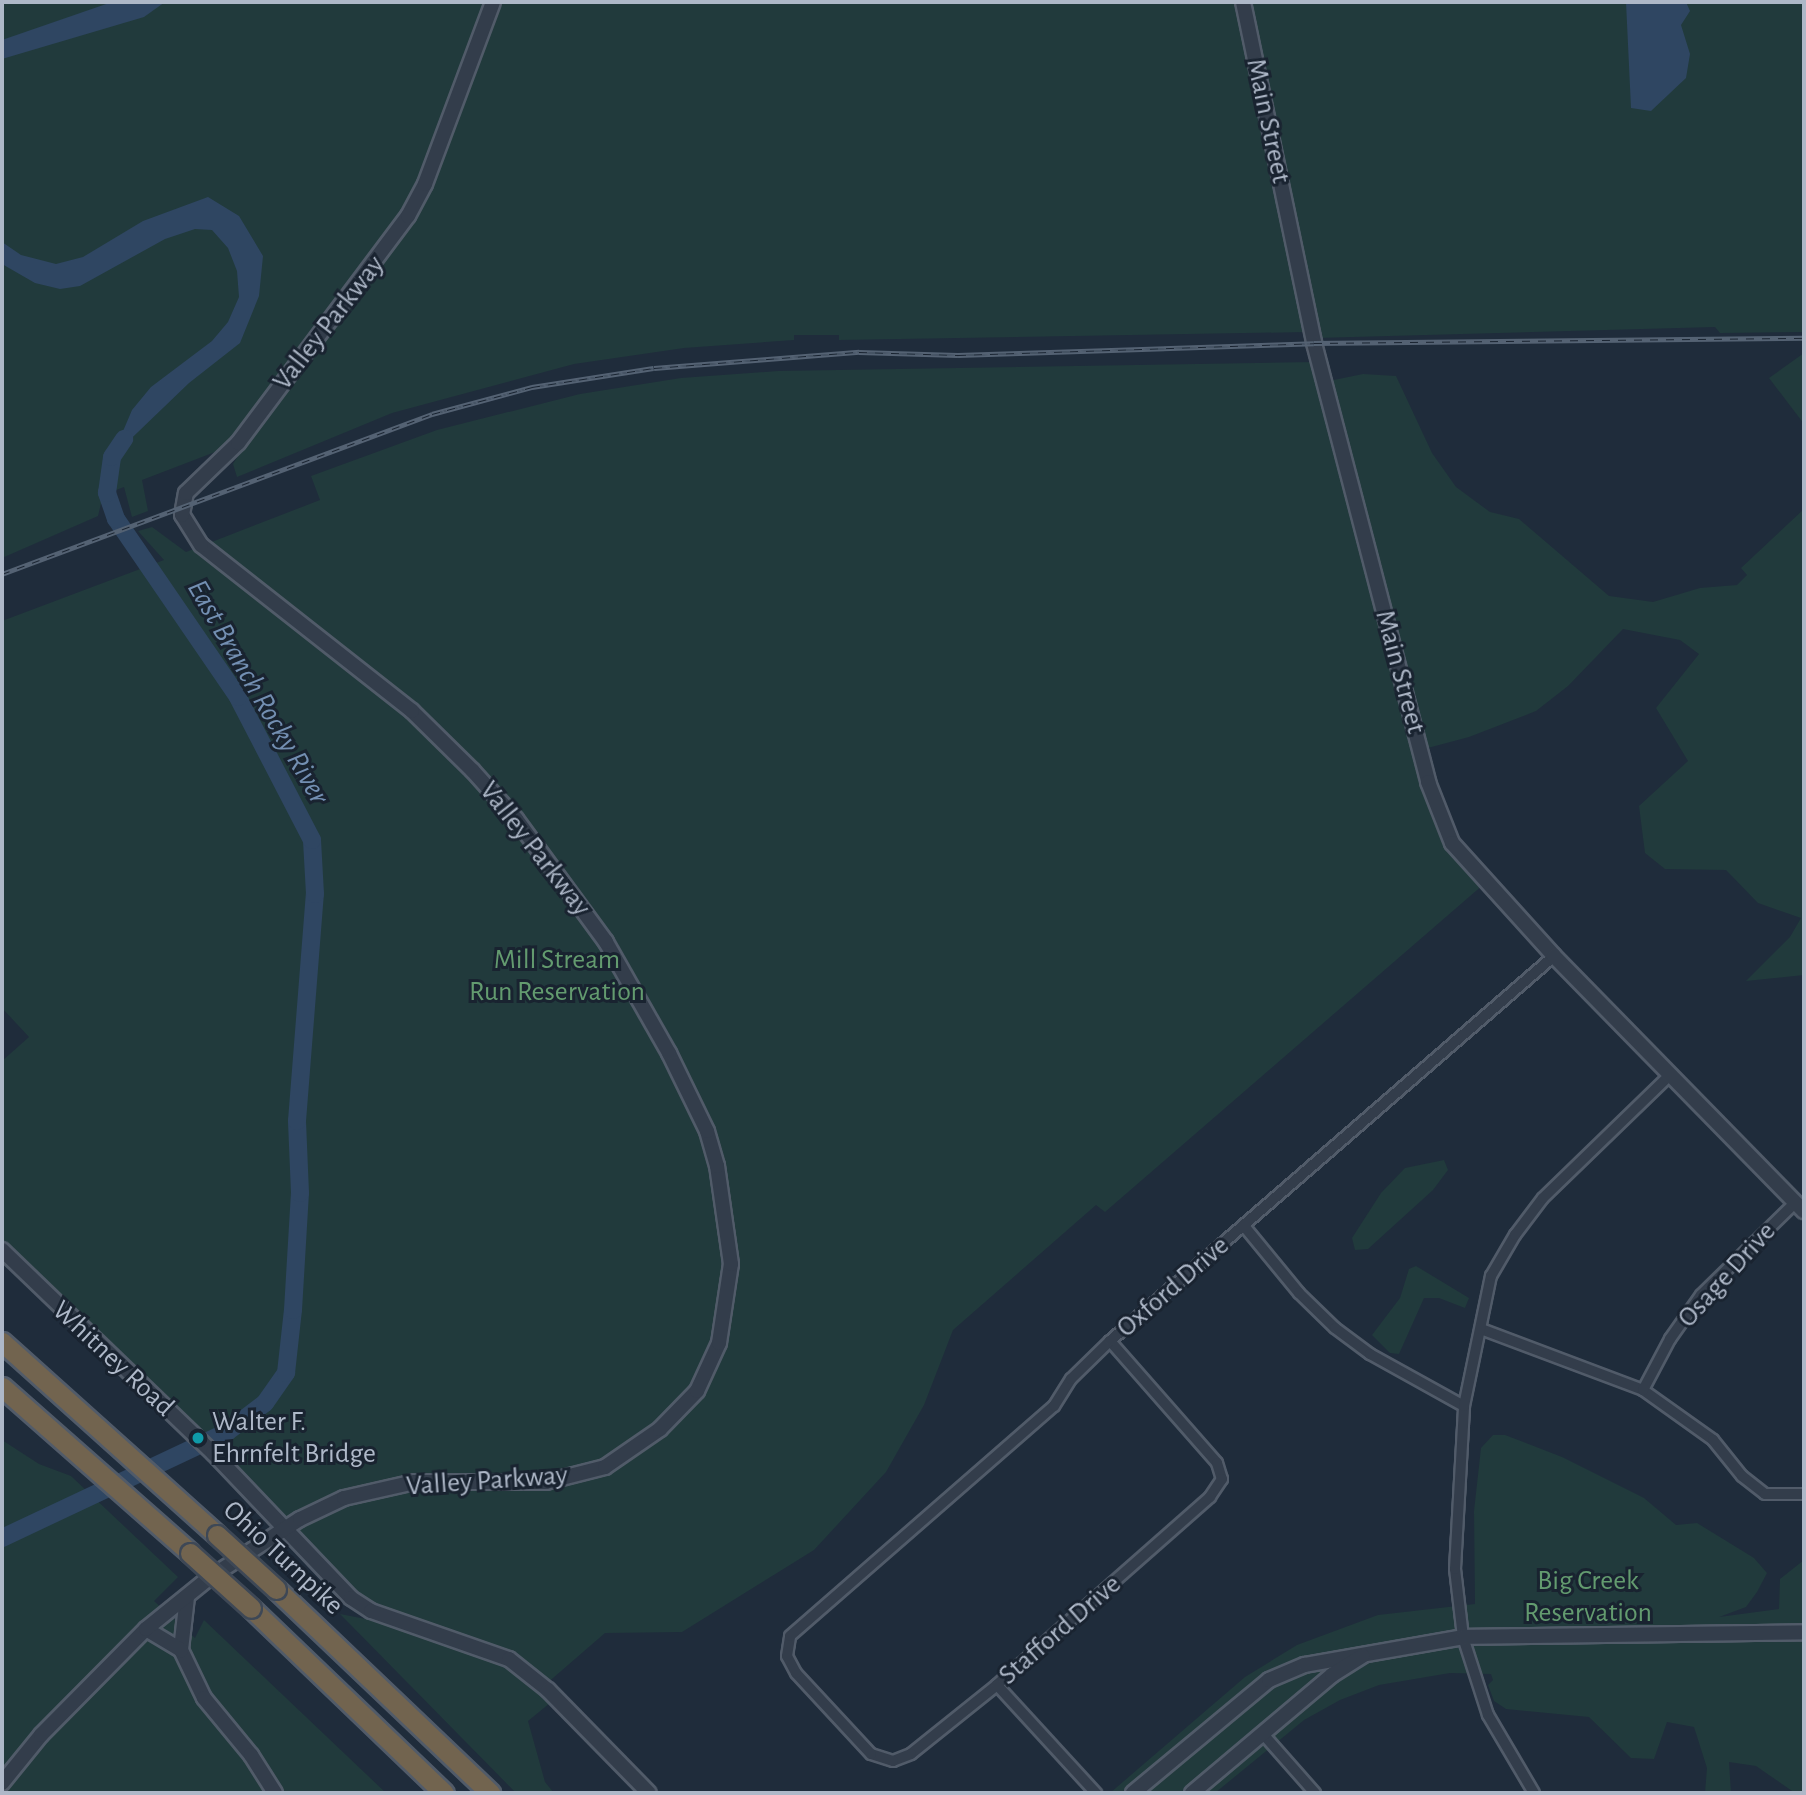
<!DOCTYPE html>
<html>
<head>
<meta charset="utf-8">
<style>
	body { margin:0 }
	#map { position:relative; width:1806px; height:1795px; overflow:hidden; background:#1f2c3b; font-family:"Alegreya Sans",sans-serif }
	div>[style] { position:absolute }
	.green>* { inset:0; background:#213a3c }
	.water>* { inset:0; background:#2f4662 }
	.river>* { height:18px; margin:-9px; padding:0 9px; transform-origin:9px; border-radius:9px; background:#2f4662 }
	.roads { filter:drop-shadow(2px 0 #515b69) drop-shadow(-2px 0 #515b69) drop-shadow(0 2px #515b69) drop-shadow(0 -2px #515b69) }
	.minor>* { height:10px; margin:-5px; padding:0 5px; transform-origin:5px; border-radius:5px; background:#333d4b }
	.tertiary>* { height:14px; margin:-7px; padding:0 7px; transform-origin:7px; border-radius:7px; background:#333d4b }
	.motorway>* { height:19px; margin:-9.5px; padding:0 9.5px; transform-origin:9.5px; border-radius:9.5px; background:#72644f }
	.rail>* { height:5px; margin-top:-2.5px; transform-origin:0; background:repeating-linear-gradient(90deg,#192330 0 8px,#546273 0 16px); box-sizing:border-box; border-block:2px solid #546273 }
	.bridges { filter:drop-shadow(2px 0 #3e4856) drop-shadow(-2px 0 #3e4856) drop-shadow(0 2px #3e4856) drop-shadow(0 -2px #3e4856) }
	.motorway-bridge>* { height:19px; margin:-9.5px; padding:0 9.5px; transform-origin:9.5px; border-radius:9.5px; background:#72644f }
	.dots>* { width:19px; height:19px; translate:-50% -50%; box-sizing:border-box; border:4px solid #192330; border-radius:50% }
	span { translate:-50% -50%; white-space:nowrap; text-align:center; line-height:1.15; -webkit-text-stroke:6px #192330; paint-order:stroke }
	.street-label { font-size:28px; color:#aeb8c8 }
	.park-label { font-size:28px; color:#639b6f }
	.poi-label { font-size:28px; color:#aeb8c8 }
	.left { translate:0 -50%; text-align:left }
	.water-label { font-size:30px; color:#738fb2; font-style:italic }
	.frame { position:absolute; inset:0; border:4px solid #aeb8c8; pointer-events:none }
</style>
</head>
<body>
<div id="map">
	<div class="green">
		<div style="clip-path:polygon(2px 2px,1241px 2px,1307px 332px,839px 340px,839px 335px,794px 335px,794px 340px,684px 348px,574px 364px,392px 413px,237px 477px,233px 464px,249px 439px,142px 480px,148px 511px,132px 517px,124px 487px,103px 495px,98px 516px,2px 558px)"></div>
		<div style="clip-path:polygon(1249px 2px,1804px 2px,1804px 332px,1720px 333px,1715px 327px,1316px 338px)"></div>
		<div style="clip-path:polygon(1804px 353px,1804px 424px,1769px 378px)"></div>
		<div style="clip-path:polygon(1314px 362px,1446px 845px,1484px 884px,1105px 1212px,1096px 1205px,953px 1330px,924px 1405px,886px 1472px,814px 1550px,682px 1632px,605px 1633px,538px 1691px,550px 1703px,528px 1721px,545px 1782px,554px 1793px,516px 1793px,340px 1614px,371px 1620px,2px 1252px,2px 1061px,29px 1037px,2px 1008px,2px 621px,164px 560px,138px 531px,152px 527px,186px 552px,320px 500px,311px 476px,437px 430px,580px 394px,681px 378px,778px 371px)"></div>
		<div style="clip-path:polygon(1363px 374px,1396px 376px,1432px 453px,1456px 487px,1490px 512px,1519px 519px,1609px 596px,1653px 602px,1700px 588px,1737px 585px,1747px 575px,1741px 568px,1804px 509px,1804px 975px,1746px 981px,1790px 937px,1801px 918px,1758px 903px,1726px 870px,1665px 869px,1645px 853px,1639px 806px,1688px 761px,1656px 708px,1699px 654px,1680px 640px,1623px 629px,1568px 686px,1536px 711px,1469px 737px,1424px 749px,1329px 381px)"></div>
		<div style="clip-path:polygon(1444px 1160px,1448px 1170px,1433px 1190px,1368px 1249px,1355px 1250px,1352px 1238px,1381px 1193px,1405px 1168px)"></div>
		<div style="clip-path:polygon(1416px 1266px,1469px 1298px,1465px 1308px,1439px 1298px,1424px 1298px,1399px 1354px,1390px 1353px,1372px 1335px,1400px 1298px,1409px 1269px)"></div>
		<div style="clip-path:polygon(1493px 1435px,1505px 1435px,1562px 1457px,1644px 1498px,1676px 1525px,1697px 1523px,1754px 1558px,1767px 1573px,1757px 1592px,1746px 1607px,1719px 1617px,1779px 1609px,1780px 1579px,1804px 1560px,1804px 1793px,1795px 1793px,1756px 1766px,1729px 1762px,1731px 1793px,1705px 1793px,1707px 1768px,1694px 1727px,1667px 1722px,1654px 1759px,1631px 1758px,1589px 1717px,1506px 1709px,1494px 1701px,1488px 1685px,1493px 1680px,1491px 1674px,1450px 1673px,1379px 1685px,1340px 1700px,1304px 1720px,1215px 1793px,1110px 1793px,1245px 1677px,1297px 1645px,1378px 1615px,1475px 1604px,1474px 1511px,1481px 1448px)"></div>
		<div style="clip-path:polygon(2px 1440px,39px 1464px,71px 1476px,178px 1577px,154px 1601px,195px 1638px,204px 1620px,386px 1793px,2px 1793px)"></div>
	</div>
	<div class="water">
		<div style="clip-path:polygon(112px 2px,165px 2px,144px 17px,2px 59px,2px 40px)"></div>
		<div style="clip-path:polygon(1626px 2px,1686px 2px,1690px 11px,1681px 25px,1690px 54px,1686px 78px,1651px 111px,1631px 108px)"></div>
		<div style="clip-path:polygon(208px 197px,239px 216px,263px 256px,259px 296px,240px 343px,189px 383px,112px 457px,132px 410px,151px 387px,212px 341px,228px 322px,239px 297px,237px 271px,228px 248px,212px 230px,195px 229px,165px 239px,80px 286px,60px 289px,35px 283px,2px 264px,2px 242px,21px 255px,56px 264px,83px 257px,143px 221px)"></div>
	</div>
	<div class="river">
		<div style="left:2px;top:1538px;width:249px;rotate:-25.2deg"></div>
		<div style="left:227px;top:1432px;width:48px;rotate:-37.3deg"></div>
		<div style="left:265px;top:1403px;width:37px;rotate:-55deg"></div>
		<div style="left:286px;top:1373px;width:63px;rotate:-83.7deg"></div>
		<div style="left:293px;top:1310px;width:117px;rotate:-86.6deg"></div>
		<div style="left:300px;top:1193px;width:72px;rotate:-92.4deg"></div>
		<div style="left:297px;top:1121px;width:228px;rotate:-85.5deg"></div>
		<div style="left:315px;top:894px;width:54px;rotate:-93.2deg"></div>
		<div style="left:312px;top:840px;width:161px;rotate:-117.4deg"></div>
		<div style="left:238px;top:697px;width:216px;rotate:-124.4deg"></div>
		<div style="left:116px;top:519px;width:28px;rotate:-109deg"></div>
		<div style="left:107px;top:493px;width:36px;rotate:-82deg"></div>
		<div style="left:112px;top:457px;width:22px;rotate:-56deg"></div>
	</div>
	<div class="roads">
		<div class="minor">
			<div style="left:1244px;top:1226px;width:87px;rotate:50.6deg"></div>
			<div style="left:1299px;top:1293px;width:50px;rotate:44.2deg"></div>
			<div style="left:1335px;top:1328px;width:44px;rotate:36.6deg"></div>
			<div style="left:1370px;top:1354px;width:107px;rotate:29deg"></div>
			<div style="left:1481px;top:1329px;width:173px;rotate:20.6deg"></div>
			<div style="left:1643px;top:1390px;width:86px;rotate:35.5deg"></div>
			<div style="left:1713px;top:1440px;width:46px;rotate:51.1deg"></div>
			<div style="left:1742px;top:1476px;width:29px;rotate:38deg"></div>
			<div style="left:1765px;top:1494px;width:39px"></div>
			<div style="left:1110px;top:1341px;width:162px;rotate:48.7deg"></div>
			<div style="left:1217px;top:1463px;width:17px;rotate:73deg"></div>
			<div style="left:1222px;top:1479px;width:22px;rotate:124deg"></div>
			<div style="left:1210px;top:1497px;width:284px;rotate:138.6deg"></div>
			<div style="left:997px;top:1685px;width:110px;rotate:141.3deg"></div>
			<div style="left:911px;top:1754px;width:19px;rotate:159deg"></div>
			<div style="left:893px;top:1761px;width:23px;rotate:-162deg"></div>
			<div style="left:871px;top:1754px;width:110px;rotate:-132.8deg"></div>
			<div style="left:796px;top:1673px;width:19px;rotate:-118deg"></div>
			<div style="left:787px;top:1656px;width:20px;rotate:-81deg"></div>
			<div style="left:790px;top:1636px;width:350px;rotate:-41.1deg"></div>
			<div style="left:1054px;top:1406px;width:32px;rotate:-58deg"></div>
			<div style="left:1071px;top:1379px;width:54px;rotate:-44.3deg"></div>
			<div style="left:1110px;top:1341px;width:588px;rotate:-40.93deg"></div>
			<div style="left:1643px;top:1390px;width:58px;rotate:-62.1deg"></div>
			<div style="left:1670px;top:1339px;width:54px;rotate:-54.8deg"></div>
			<div style="left:1701px;top:1295px;width:133px;rotate:-44.4deg"></div>
			<div style="left:997px;top:1685px;width:147px;rotate:47.5deg"></div>
			<div style="left:1263px;top:1734px;width:79px;rotate:48.6deg"></div>
			<div style="left:1534px;top:1793px;width:91px;rotate:-120.5deg"></div>
			<div style="left:1488px;top:1715px;width:82px;rotate:-107.8deg"></div>
			<div style="left:1463px;top:1637px;width:68px;rotate:-96.7deg"></div>
			<div style="left:1455px;top:1569px;width:163px;rotate:-86.8deg"></div>
			<div style="left:1464px;top:1406px;width:133px;rotate:-78.3deg"></div>
			<div style="left:1491px;top:1276px;width:48px;rotate:-59.7deg"></div>
			<div style="left:1515px;top:1235px;width:46px;rotate:-52.9deg"></div>
			<div style="left:1543px;top:1198px;width:177px;rotate:-44.1deg"></div>
		</div>
		<div class="tertiary">
			<div style="left:1243px;top:2px;width:348px;rotate:78.2deg"></div>
			<div style="left:1314px;top:343px;width:454px;rotate:75.4deg"></div>
			<div style="left:1428px;top:782px;width:66px;rotate:68.5deg"></div>
			<div style="left:1452px;top:843px;width:152px;rotate:47.9deg"></div>
			<div style="left:1554px;top:956px;width:357px;rotate:45.6deg"></div>
			<div style="left:2px;top:1250px;width:293px;rotate:43.9deg"></div>
			<div style="left:213px;top:1453px;width:200px;rotate:46.4deg"></div>
			<div style="left:351px;top:1598px;width:24px;rotate:33deg"></div>
			<div style="left:371px;top:1611px;width:146px;rotate:19.2deg"></div>
			<div style="left:509px;top:1659px;width:50px;rotate:38.5deg"></div>
			<div style="left:548px;top:1690px;width:144px;rotate:45.6deg"></div>
			<div style="left:187px;top:1597px;width:53px;rotate:96.5deg"></div>
			<div style="left:181px;top:1650px;width:53px;rotate:64.4deg"></div>
			<div style="left:204px;top:1698px;width:74px;rotate:50.5deg"></div>
			<div style="left:251px;top:1755px;width:45px;rotate:57.7deg"></div>
			<div style="left:146px;top:1629px;width:41px;rotate:31deg"></div>
			<div style="left:2px;top:1783px;width:62px;rotate:-50.9deg"></div>
			<div style="left:41px;top:1735px;width:149px;rotate:-45.3deg"></div>
			<div style="left:146px;top:1629px;width:81px;rotate:-39deg"></div>
			<div style="left:209px;top:1578px;width:108px;rotate:-33deg"></div>
			<div style="left:300px;top:1519px;width:49px;rotate:-25.5deg"></div>
			<div style="left:344px;top:1498px;width:73px;rotate:-12.7deg"></div>
			<div style="left:415px;top:1482px;width:131px"></div>
			<div style="left:546px;top:1482px;width:61px;rotate:-14.3deg"></div>
			<div style="left:605px;top:1467px;width:67px;rotate:-34.6deg"></div>
			<div style="left:660px;top:1429px;width:53px;rotate:-45.8deg"></div>
			<div style="left:697px;top:1391px;width:53px;rotate:-65.4deg"></div>
			<div style="left:719px;top:1343px;width:80px;rotate:-81.4deg"></div>
			<div style="left:731px;top:1264px;width:99px;rotate:-98.1deg"></div>
			<div style="left:717px;top:1166px;width:36px;rotate:-106deg"></div>
			<div style="left:707px;top:1131px;width:87px;rotate:-116deg"></div>
			<div style="left:669px;top:1053px;width:128px;rotate:-119.6deg"></div>
			<div style="left:606px;top:942px;width:152px;rotate:-126.2deg"></div>
			<div style="left:516px;top:819px;width:66px;rotate:-131.9deg"></div>
			<div style="left:472px;top:770px;width:84px;rotate:-135.5deg"></div>
			<div style="left:412px;top:711px;width:268px;rotate:-141.8deg"></div>
			<div style="left:201px;top:545px;width:36px;rotate:-122deg"></div>
			<div style="left:182px;top:515px;width:22px;rotate:-80deg"></div>
			<div style="left:186px;top:493px;width:72px;rotate:-43.9deg"></div>
			<div style="left:238px;top:443px;width:284px;rotate:-53.2deg"></div>
			<div style="left:408px;top:216px;width:36px;rotate:-62deg"></div>
			<div style="left:425px;top:184px;width:194px;rotate:-69.5deg"></div>
			<div style="left:1133px;top:1793px;width:177px;rotate:-39.7deg"></div>
			<div style="left:1269px;top:1680px;width:39px;rotate:-23deg"></div>
			<div style="left:1305px;top:1665px;width:160px;rotate:-10deg"></div>
			<div style="left:1463px;top:1637px;width:341px;rotate:-0.8deg"></div>
			<div style="left:1192px;top:1793px;width:183px;rotate:-40.1deg"></div>
			<div style="left:1332px;top:1675px;width:36px;rotate:-32deg"></div>
		</div>
		<div class="motorway">
			<div style="left:2px;top:1342px;width:289px;rotate:41.9deg"></div>
			<div style="left:2px;top:1387px;width:251px;rotate:41.4deg"></div>
			<div style="left:276px;top:1589px;width:296px;rotate:43.6deg"></div>
			<div style="left:251px;top:1608px;width:267px;rotate:43.8deg"></div>
		</div>
	</div>
	<div class="rail">
		<div style="left:2px;top:574px;width:459px;rotate:-20.4deg"></div>
		<div style="left:432px;top:414px;width:104px;rotate:-15.1deg"></div>
		<div style="left:532px;top:387px;width:123px;rotate:-8.9deg"></div>
		<div style="left:654px;top:368px;width:206px;rotate:-4.5deg"></div>
		<div style="left:859px;top:352px;width:99px;rotate:1.7deg"></div>
		<div style="left:958px;top:355px;width:356px;rotate:-1.9deg"></div>
		<div style="left:1314px;top:343px;width:490px;rotate:-0.6deg"></div>
	</div>
	<div class="bridges">
		<div class="motorway-bridge">
			<div style="left:217px;top:1535px;width:80px;rotate:42.5deg"></div>
			<div style="left:190px;top:1553px;width:82px;rotate:42deg"></div>
		</div>
	</div>
	<div class="dots">
		<div style="left:198px;top:1438px;background:#0f9aa8"></div>
	</div>
	<div class="street-label">
		<span style="left:1268px;top:121px;rotate:78deg">Main Street</span>
		<span style="left:329px;top:323px;rotate:-52deg">Valley Parkway</span>
		<span style="left:1400px;top:672px;rotate:75deg">Main Street</span>
		<span style="left:535px;top:849px;rotate:52deg">Valley Parkway</span>
		<span style="left:1727px;top:1275px;rotate:-48deg">Osage Drive</span>
		<span style="left:1173px;top:1287px;rotate:-41deg">Oxford Drive</span>
		<span style="left:113px;top:1359px;rotate:43deg">Whitney Road</span>
		<span style="left:487px;top:1481px;rotate:-4deg">Valley Parkway</span>
		<span style="left:283px;top:1558px;rotate:43deg">Ohio Turnpike</span>
		<span style="left:1060px;top:1630px;rotate:-41deg">Stafford Drive</span>
	</div>
	<div class="park-label">
		<span style="left:557px;top:976px">Mill Stream<br>Run Reservation</span>
		<span style="left:1588px;top:1597px">Big Creek<br>Reservation</span>
	</div>
	<div class="poi-label">
		<span class="left" style="left:212px;top:1438px">Walter F.<br>Ehrnfelt Bridge</span>
	</div>
	<div class="water-label">
		<span style="left:258px;top:692px;rotate:60deg">East Branch Rocky River</span>
	</div>
	<div class="frame"></div>
</div>
</body>
</html>
